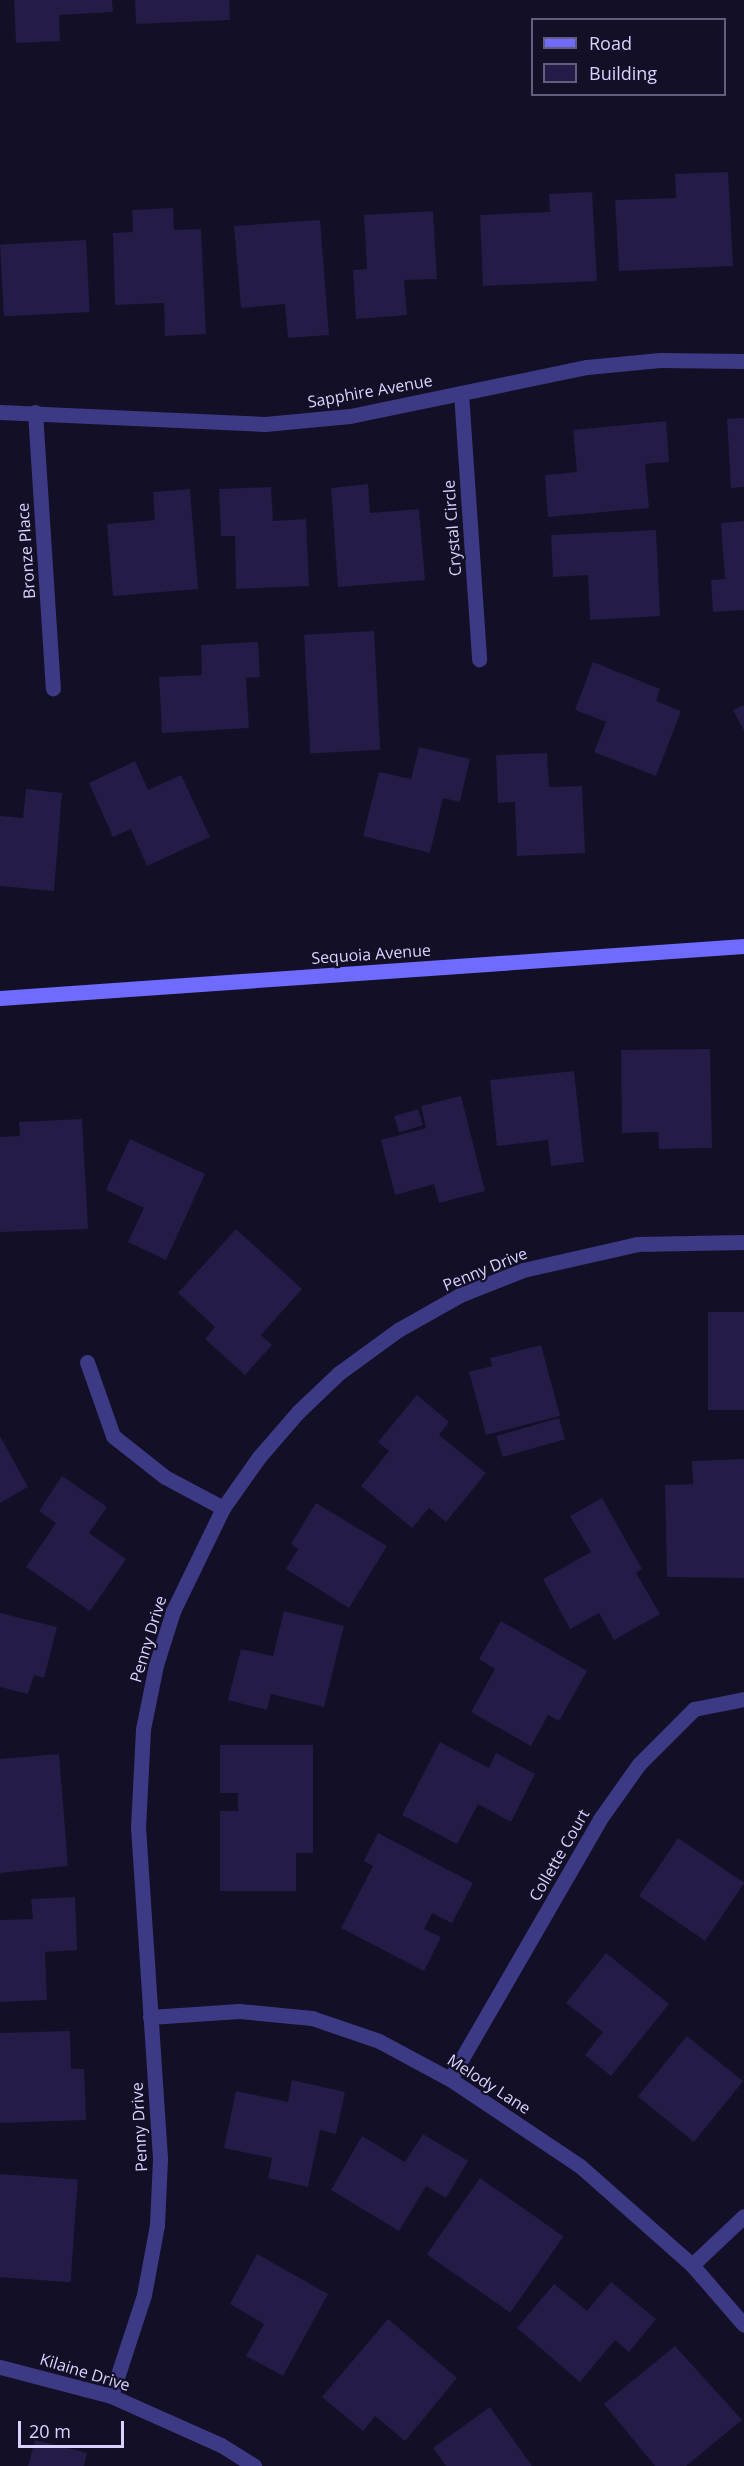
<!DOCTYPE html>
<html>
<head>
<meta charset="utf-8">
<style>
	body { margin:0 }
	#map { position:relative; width:744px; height:2466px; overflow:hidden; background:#130f26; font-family:"Open Sans",sans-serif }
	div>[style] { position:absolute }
	.building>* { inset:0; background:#241b47; transform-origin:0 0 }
	.street>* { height:15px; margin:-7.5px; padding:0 7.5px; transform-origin:7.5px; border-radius:7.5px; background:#3d3a85 }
	.secondary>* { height:15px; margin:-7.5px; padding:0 7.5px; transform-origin:7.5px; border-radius:7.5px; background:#6f6bff }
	span { translate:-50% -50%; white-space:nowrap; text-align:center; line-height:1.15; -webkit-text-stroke:4.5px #130f26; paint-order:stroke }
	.street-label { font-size:16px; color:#d9d4ff }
	.legend { position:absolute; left:531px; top:18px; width:195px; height:78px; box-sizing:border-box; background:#130f26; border:2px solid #625e7d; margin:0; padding:8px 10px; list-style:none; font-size:18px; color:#d9d4ff }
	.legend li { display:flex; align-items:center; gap:12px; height:30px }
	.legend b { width:30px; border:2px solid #625e7d }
	.scale { position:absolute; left:18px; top:2421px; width:106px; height:27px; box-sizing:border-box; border:3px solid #d9d4ff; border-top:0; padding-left:8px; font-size:18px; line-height:21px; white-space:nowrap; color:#d9d4ff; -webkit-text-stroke:4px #130f26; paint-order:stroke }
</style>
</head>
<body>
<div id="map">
	<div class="building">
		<div style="clip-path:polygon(14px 0,112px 0,113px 12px,59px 15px,60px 41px,16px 43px)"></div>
		<div style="clip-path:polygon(135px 0,229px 0,230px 20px,136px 24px)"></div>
		<div style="clip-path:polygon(728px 172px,733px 266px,619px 271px,615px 200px,676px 198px,675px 174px)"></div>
		<div style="clip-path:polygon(592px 192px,597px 281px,483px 286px,480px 215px,550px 212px,549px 194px)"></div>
		<div style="clip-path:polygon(173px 208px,174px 230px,201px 229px,206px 334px,165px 336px,164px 303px,115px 305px,113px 233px,133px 232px,132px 210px)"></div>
		<div style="clip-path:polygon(433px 211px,437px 279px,404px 280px,407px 315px,356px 319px,353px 270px,367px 269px,364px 215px)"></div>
		<div style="clip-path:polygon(320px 220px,329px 335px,288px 338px,285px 304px,241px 308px,234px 226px)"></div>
		<div style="left:86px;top:240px;width:72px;height:86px;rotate:87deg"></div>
		<div style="clip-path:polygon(744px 418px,744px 487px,731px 488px,727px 419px)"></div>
		<div style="clip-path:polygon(666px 421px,669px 462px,645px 464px,649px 508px,548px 517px,545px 475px,577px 472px,573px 430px)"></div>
		<div style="clip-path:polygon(368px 484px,370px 513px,419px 509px,425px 580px,338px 587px,331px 488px)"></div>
		<div style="clip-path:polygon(271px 487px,273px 521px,306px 519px,309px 586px,236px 589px,235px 536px,221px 536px,219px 489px)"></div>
		<div style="clip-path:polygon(190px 489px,198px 589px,113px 596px,107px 524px,155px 520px,153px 492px)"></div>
		<div style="clip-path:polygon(744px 521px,744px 610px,713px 612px,711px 580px,725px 579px,721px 523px)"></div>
		<div style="clip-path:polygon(656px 530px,660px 616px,590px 620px,588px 575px,553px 577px,551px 535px)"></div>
		<div style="left:374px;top:631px;width:119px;height:70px;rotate:87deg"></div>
		<div style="clip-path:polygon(258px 642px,260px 677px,246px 678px,249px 728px,162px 733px,159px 677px,202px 675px,201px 645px)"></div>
		<div style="clip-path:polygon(593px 662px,660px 689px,656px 701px,681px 711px,656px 776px,594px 752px,606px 722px,575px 710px)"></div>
		<div style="clip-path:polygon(744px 705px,744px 731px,733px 710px)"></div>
		<div style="clip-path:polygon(419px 747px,470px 759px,460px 802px,443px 798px,430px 853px,363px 836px,379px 772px,411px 779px)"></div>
		<div style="clip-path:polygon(547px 753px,549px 787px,582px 786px,585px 853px,517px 856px,515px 802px,498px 803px,496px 755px)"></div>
		<div style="clip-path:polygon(135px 761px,148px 790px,181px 775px,210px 837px,147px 866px,131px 829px,113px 837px,89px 783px)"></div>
		<div style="clip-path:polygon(26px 789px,62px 793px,54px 891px,0 886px,0 816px,23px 818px)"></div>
		<div style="clip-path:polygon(710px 1049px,712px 1148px,659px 1149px,658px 1132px,622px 1133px,621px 1050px)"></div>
		<div style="clip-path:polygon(574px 1071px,584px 1162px,551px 1166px,548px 1140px,497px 1146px,490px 1080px)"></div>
		<div style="clip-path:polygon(461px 1096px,485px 1191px,439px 1203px,434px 1184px,395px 1195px,381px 1140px,426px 1128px,421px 1106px)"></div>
		<div style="left:418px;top:1109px;width:17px;height:25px;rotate:73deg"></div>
		<div style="clip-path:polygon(82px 1119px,88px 1229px,0 1232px,0 1137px,20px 1136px,19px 1122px)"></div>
		<div style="clip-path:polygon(130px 1139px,205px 1174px,166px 1260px,128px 1242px,144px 1208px,106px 1190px)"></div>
		<div style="clip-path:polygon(236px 1229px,302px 1289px,261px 1335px,272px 1345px,245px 1375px,205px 1339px,215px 1327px,178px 1293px)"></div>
		<div style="left:744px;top:1312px;width:98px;height:36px;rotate:90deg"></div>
		<div style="clip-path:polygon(541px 1345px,560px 1416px,486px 1435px,469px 1372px,492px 1366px,490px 1358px)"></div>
		<div style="clip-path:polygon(417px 1395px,449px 1422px,439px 1435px,486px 1473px,446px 1522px,429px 1508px,412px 1528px,361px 1486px,389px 1451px,378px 1442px)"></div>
		<div style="left:559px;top:1418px;width:22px;height:65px;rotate:74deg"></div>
		<div style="clip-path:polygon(0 1436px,28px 1487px,0 1503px)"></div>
		<div style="clip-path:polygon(744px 1459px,744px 1578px,667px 1577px,665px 1485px,693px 1484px,692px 1461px)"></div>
		<div style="clip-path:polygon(62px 1476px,107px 1507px,89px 1533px,126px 1559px,90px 1611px,26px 1567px,56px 1523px,39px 1511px)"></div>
		<div style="clip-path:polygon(602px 1498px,642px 1569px,636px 1573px,660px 1614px,614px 1640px,599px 1613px,570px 1629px,543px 1579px,591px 1552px,570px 1516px)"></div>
		<div style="clip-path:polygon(316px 1503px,387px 1546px,349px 1608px,286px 1569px,298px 1549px,291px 1544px)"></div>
		<div style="clip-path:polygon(284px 1611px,344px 1626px,324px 1707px,271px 1694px,267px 1710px,228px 1700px,241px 1649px,273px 1656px)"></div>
		<div style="clip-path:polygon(0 1613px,57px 1627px,44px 1678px,34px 1675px,28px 1694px,0 1687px)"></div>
		<div style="clip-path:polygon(501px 1621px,587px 1671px,559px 1721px,548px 1715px,531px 1746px,471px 1712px,495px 1669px,479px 1659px)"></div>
		<div style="clip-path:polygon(440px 1742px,489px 1768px,496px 1753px,535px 1774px,511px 1822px,478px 1804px,457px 1844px,402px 1815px)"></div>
		<div style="clip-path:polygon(220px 1745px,313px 1745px,313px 1853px,296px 1853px,296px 1891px,220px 1891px,220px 1811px,238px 1811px,238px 1793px,220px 1793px)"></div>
		<div style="clip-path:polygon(59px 1754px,68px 1866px,0 1873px,0 1759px)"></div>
		<div style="clip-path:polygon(378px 1833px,473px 1883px,452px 1923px,432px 1913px,424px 1929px,441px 1937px,424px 1971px,341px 1928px,373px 1866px,364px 1861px)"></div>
		<div style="left:678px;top:1838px;width:80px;height:70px;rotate:34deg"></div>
		<div style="clip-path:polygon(75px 1897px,77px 1950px,45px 1952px,47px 2000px,0 2002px,0 1920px,33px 1919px,31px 1899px)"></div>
		<div style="clip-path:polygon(606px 1953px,669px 2004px,611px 2076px,585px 2055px,603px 2032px,566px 2003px)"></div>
		<div style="clip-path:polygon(70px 2031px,71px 2069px,84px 2069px,86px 2120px,0 2123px,0 2033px)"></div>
		<div style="left:687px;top:2036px;width:72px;height:78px;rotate:39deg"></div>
		<div style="clip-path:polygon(292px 2080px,345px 2092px,336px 2134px,320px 2130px,308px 2187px,268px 2178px,272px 2158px,224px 2148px,236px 2091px,288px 2102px)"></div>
		<div style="clip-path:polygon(423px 2134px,468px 2161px,446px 2198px,426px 2186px,399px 2231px,331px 2190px,362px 2136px,405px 2162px)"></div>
		<div style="left:0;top:2174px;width:78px;height:103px;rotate:4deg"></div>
		<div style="left:480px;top:2178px;width:102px;height:93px;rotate:35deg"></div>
		<div style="clip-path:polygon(257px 2254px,328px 2294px,283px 2376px,246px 2356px,264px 2324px,230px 2304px)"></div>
		<div style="clip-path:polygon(611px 2282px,656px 2319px,629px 2352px,615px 2340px,580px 2382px,517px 2328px,554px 2284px,587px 2311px)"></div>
		<div style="clip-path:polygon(388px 2319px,457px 2378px,405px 2441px,375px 2416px,363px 2431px,322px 2397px)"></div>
		<div style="clip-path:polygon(675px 2346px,742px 2420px,686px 2466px,655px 2466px,604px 2404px)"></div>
		<div style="clip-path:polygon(490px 2407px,532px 2466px,446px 2466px,433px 2448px)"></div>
		<div style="clip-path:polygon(35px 2440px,87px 2453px,84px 2466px,28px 2466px)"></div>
	</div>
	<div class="street">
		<div style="left:461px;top:393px;width:267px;rotate:86.1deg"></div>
		<div style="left:0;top:412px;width:265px;rotate:2.6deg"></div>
		<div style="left:265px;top:424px;width:85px;rotate:-5.4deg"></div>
		<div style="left:350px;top:416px;width:242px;rotate:-11.7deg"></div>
		<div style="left:587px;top:367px;width:73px;rotate:-5.5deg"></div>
		<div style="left:660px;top:360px;width:84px;rotate:0.7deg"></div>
		<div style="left:35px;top:412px;width:277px;rotate:86.3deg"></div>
		<div style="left:87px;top:1362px;width:78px;rotate:70.6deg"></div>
		<div style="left:113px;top:1436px;width:66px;rotate:38.3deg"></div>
		<div style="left:165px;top:1477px;width:66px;rotate:28.1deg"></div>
		<div style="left:150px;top:2017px;width:89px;rotate:-3.9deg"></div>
		<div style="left:239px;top:2011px;width:73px;rotate:5.5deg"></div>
		<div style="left:312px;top:2018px;width:71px;rotate:18.9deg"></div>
		<div style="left:379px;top:2041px;width:81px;rotate:28.2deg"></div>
		<div style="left:450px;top:2079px;width:156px;rotate:33.8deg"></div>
		<div style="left:580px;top:2166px;width:149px;rotate:41.5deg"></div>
		<div style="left:692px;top:2265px;width:79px;rotate:49.1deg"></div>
		<div style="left:450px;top:2079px;width:300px;rotate:-60deg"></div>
		<div style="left:600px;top:1819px;width:67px;rotate:-54.7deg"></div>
		<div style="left:639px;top:1764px;width:78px;rotate:-45deg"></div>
		<div style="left:694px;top:1709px;width:51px;rotate:-11.3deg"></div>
		<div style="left:692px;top:2265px;width:71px;rotate:-43.3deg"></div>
		<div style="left:0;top:2367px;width:115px;rotate:14.6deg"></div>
		<div style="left:111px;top:2396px;width:120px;rotate:24deg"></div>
		<div style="left:221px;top:2445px;width:39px;rotate:32deg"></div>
		<div style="left:111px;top:2396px;width:106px;rotate:-71.9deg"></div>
		<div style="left:144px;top:2295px;width:71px;rotate:-79.5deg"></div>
		<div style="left:157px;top:2225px;width:67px;rotate:-87.4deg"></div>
		<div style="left:160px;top:2158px;width:331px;rotate:-93.8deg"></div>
		<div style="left:138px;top:1828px;width:99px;rotate:-87.1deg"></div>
		<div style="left:143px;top:1729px;width:65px;rotate:-78.5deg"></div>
		<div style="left:156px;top:1665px;width:57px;rotate:-72.5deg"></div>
		<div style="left:173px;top:1611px;width:114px;rotate:-64.1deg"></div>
		<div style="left:223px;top:1508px;width:62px;rotate:-54.8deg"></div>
		<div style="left:259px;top:1457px;width:60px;rotate:-49.1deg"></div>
		<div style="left:298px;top:1412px;width:57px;rotate:-43.6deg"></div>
		<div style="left:339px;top:1373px;width:73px;rotate:-36.1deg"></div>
		<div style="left:398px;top:1330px;width:71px;rotate:-29.4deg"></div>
		<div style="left:460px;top:1295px;width:68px;rotate:-21.6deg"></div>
		<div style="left:523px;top:1270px;width:117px;rotate:-12.8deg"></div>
		<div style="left:637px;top:1244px;width:107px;rotate:-1.1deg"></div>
	</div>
	<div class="secondary">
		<div style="left:0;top:998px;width:746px;rotate:-4deg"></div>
	</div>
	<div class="street-label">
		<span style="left:370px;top:391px;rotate:-10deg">Sapphire Avenue</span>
		<span style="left:452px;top:528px;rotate:-94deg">Crystal Circle</span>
		<span style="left:26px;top:551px;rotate:-94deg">Bronze Place</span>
		<span style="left:371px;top:954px;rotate:-4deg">Sequoia Avenue</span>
		<span style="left:485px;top:1269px;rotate:-22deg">Penny Drive</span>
		<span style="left:148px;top:1639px;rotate:-73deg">Penny Drive</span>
		<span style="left:559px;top:1855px;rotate:-60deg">Collette Court</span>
		<span style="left:489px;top:2084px;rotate:33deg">Melody Lane</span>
		<span style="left:139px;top:2127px;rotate:-93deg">Penny Drive</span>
		<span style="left:85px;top:2372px;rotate:17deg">Kilaine Drive</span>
	</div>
	<ul class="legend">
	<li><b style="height:8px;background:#6f6bff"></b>Road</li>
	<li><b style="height:16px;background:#241b47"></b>Building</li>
	</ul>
	<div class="scale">20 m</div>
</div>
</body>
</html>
